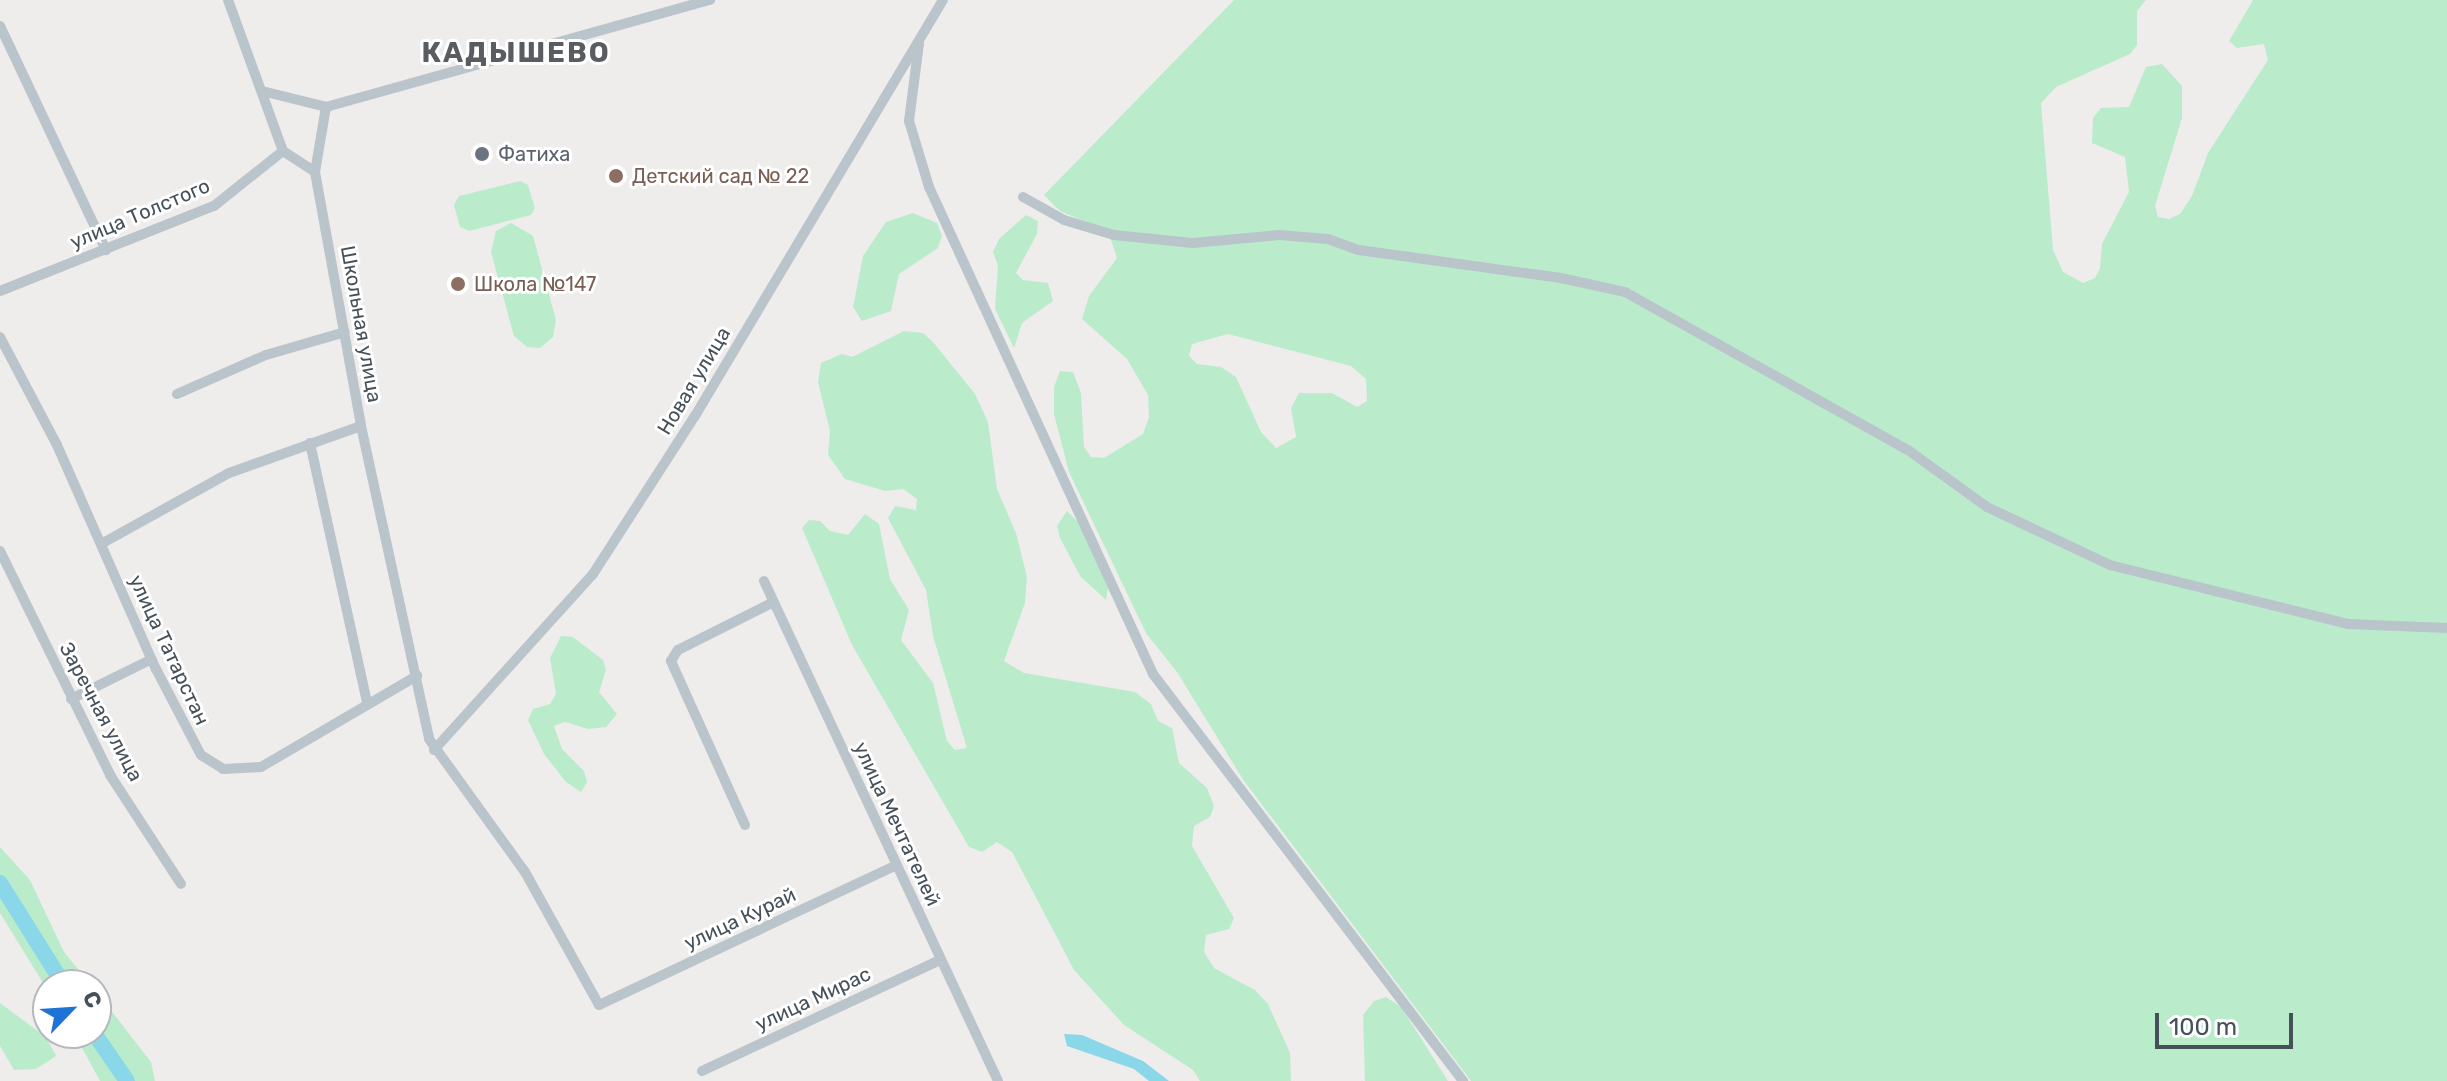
<!DOCTYPE html>
<html>
<head>
<meta charset="utf-8">
<style>
	body { margin:0 }
	#map { position:relative; width:2447px; height:1081px; overflow:hidden; background:#efecec; font-family:Rubik,sans-serif }
	div>[style] { position:absolute }
	.green>* { inset:0; background:#baeccc }
	.water>* { inset:0; background:#89d7e8 }
	.river>* { height:16px; margin:-8px; padding:0 8px; transform-origin:8px; border-radius:8px; background:#89d7e8 }
	.minor>* { height:10px; margin:-5px; padding:0 5px; transform-origin:5px; border-radius:5px; background:#bac4cb }
	.dots>* { width:22px; height:22px; translate:-50% -50%; box-sizing:border-box; border:4px solid #fff; border-radius:50% }
	span { translate:-50% -50%; white-space:nowrap; text-align:center; line-height:1.15; -webkit-text-stroke:6px #fff; paint-order:stroke }
	.worship-label { font-size:20px; color:#5b616d }
	.left { translate:0 -50%; text-align:left }
	.education-label { font-size:20px; color:#785e54 }
	.street-label { font-size:20px; color:#455059 }
	.district-label { font-size:28px; color:#595d61; font-weight:700; letter-spacing:2px }
	.north { position:absolute; left:32px; top:969px; width:80px; height:80px; box-sizing:border-box; background:#fff; border:2px solid #b5b9bd; border-radius:50%; rotate:65deg; font-size:22px; font-weight:700; line-height:32px; text-align:center; color:#455059 }
	.north::after { content:''; display:block; margin:auto; width:28px; height:36px; background:#1e74d6; clip-path:polygon(50% 0,100% 100%,50% 72%,0 100%) }
	.scale { position:absolute; left:2155px; top:1013px; width:138px; height:36px; box-sizing:border-box; border:4px solid #455059; border-top:0; padding-left:10px; font-size:24px; line-height:28px; white-space:nowrap; color:#455059; -webkit-text-stroke:6px #fff; paint-order:stroke }
</style>
</head>
<body>
<div id="map">
	<div class="green">
		<div style="clip-path:polygon(evenodd,1234px 0,2146px 0,2137px 11px,2137px 45px,2130px 54px,2056px 87px,2041px 103px,2053px 250px,2063px 272px,2083px 283px,2095px 278px,2100px 268px,2102px 244px,2129px 192px,2125px 157px,2092px 143px,2093px 118px,2101px 108px,2129px 107px,2146px 67px,2162px 64px,2182px 86px,2182px 118px,2155px 206px,2158px 217px,2169px 219px,2180px 214px,2192px 196px,2208px 153px,2268px 60px,2264px 44px,2237px 48px,2229px 41px,2253px 0,2447px 0,2447px 1081px,1471px 1081px,1244px 781px,1177px 672px,1146px 633px,1069px 472px,1054px 414px,1054px 387px,1060px 371px,1073px 372px,1081px 393px,1084px 447px,1091px 457px,1104px 458px,1143px 434px,1149px 417px,1148px 395px,1127px 359px,1082px 319px,1089px 296px,1117px 258px,1108px 231px,1060px 211px,1044px 195px,1234px 0,1228px 334px,1351px 366px,1366px 379px,1367px 401px,1357px 407px,1332px 393px,1299px 393px,1291px 408px,1296px 437px,1276px 448px,1261px 432px,1236px 377px,1221px 367px,1197px 364px,1189px 356px,1192px 344px,1228px 334px)"></div>
		<div style="clip-path:polygon(520px 181px,528px 185px,535px 208px,531px 215px,469px 231px,460px 227px,454px 205px,459px 196px)"></div>
		<div style="clip-path:polygon(913px 213px,937px 223px,942px 236px,938px 248px,899px 274px,891px 311px,862px 321px,853px 307px,863px 256px,886px 222px)"></div>
		<div style="clip-path:polygon(1026px 215px,1038px 221px,1037px 234px,1016px 273px,1023px 280px,1048px 283px,1053px 301px,1022px 323px,1014px 348px,995px 309px,998px 266px,993px 252px,999px 239px)"></div>
		<div style="clip-path:polygon(511px 223px,533px 236px,556px 320px,553px 337px,540px 348px,527px 347px,514px 336px,491px 252px,496px 231px)"></div>
		<div style="clip-path:polygon(904px 331px,923px 333px,933px 342px,975px 394px,988px 422px,997px 489px,1016px 533px,1027px 577px,1025px 603px,1004px 661px,1024px 673px,1135px 692px,1151px 704px,1158px 721px,1172px 728px,1179px 763px,1207px 788px,1214px 806px,1210px 817px,1194px 826px,1192px 846px,1234px 918px,1229px 929px,1206px 935px,1204px 952px,1214px 968px,1255px 990px,1268px 1004px,1290px 1053px,1291px 1081px,1200px 1081px,1193px 1070px,1124px 1025px,1074px 970px,1012px 852px,997px 842px,982px 852px,969px 847px,852px 645px,802px 528px,809px 520px,820px 521px,830px 531px,848px 535px,865px 514px,879px 524px,890px 579px,909px 610px,901px 640px,933px 683px,947px 741px,955px 750px,967px 748px,933px 636px,926px 590px,888px 518px,895px 506px,916px 510px,917px 499px,903px 489px,885px 491px,845px 479px,828px 455px,830px 431px,818px 382px,821px 363px,842px 354px,852px 357px)"></div>
		<div style="clip-path:polygon(1067px 511px,1080px 524px,1108px 588px,1106px 600px,1080px 576px,1060px 538px,1057px 526px)"></div>
		<div style="clip-path:polygon(561px 636px,573px 637px,603px 660px,606px 670px,599px 692px,617px 714px,606px 727px,588px 729px,565px 722px,554px 726px,562px 749px,584px 771px,587px 782px,581px 792px,566px 782px,544px 754px,528px 720px,533px 709px,550px 704px,556px 694px,550px 658px)"></div>
		<div style="clip-path:polygon(0 847px,30px 880px,64px 952px,91px 985px,48px 985px,48px 991px,0 913px)"></div>
		<div style="clip-path:polygon(96px 991px,151px 1062px,155px 1081px,100px 1081px,74px 1033px,96px 1033px)"></div>
		<div style="clip-path:polygon(1386px 997px,1401px 1007px,1448px 1081px,1365px 1081px,1363px 1015px,1374px 1001px)"></div>
		<div style="clip-path:polygon(0 1003px,46px 1037px,56px 1056px,36px 1069px,14px 1070px,0 1046px)"></div>
	</div>
	<div class="water">
		<div style="clip-path:polygon(1064px 1034px,1082px 1035px,1143px 1061px,1169px 1081px,1149px 1081px,1134px 1069px,1067px 1046px)"></div>
	</div>
	<div class="river">
		<div style="left:0;top:883px;width:120px;rotate:57.9deg"></div>
		<div style="left:94px;top:1033px;width:58px;rotate:55.5deg"></div>
	</div>
	<div class="minor">
		<div style="left:228px;top:0;width:161px;rotate:70deg"></div>
		<div style="left:283px;top:151px;width:38px;rotate:33deg"></div>
		<div style="left:315px;top:172px;width:258px;rotate:79.7deg"></div>
		<div style="left:361px;top:426px;width:320px;rotate:77.7deg"></div>
		<div style="left:429px;top:739px;width:164px;rotate:54.2deg"></div>
		<div style="left:525px;top:872px;width:152px;rotate:60.9deg"></div>
		<div style="left:599px;top:1005px;width:329px;rotate:-25.2deg"></div>
		<div style="left:0;top:26px;width:248px;rotate:64.7deg"></div>
		<div style="left:919px;top:43px;width:79px;rotate:97.3deg"></div>
		<div style="left:909px;top:121px;width:69px;rotate:73.1deg"></div>
		<div style="left:929px;top:187px;width:536px;rotate:65.3deg"></div>
		<div style="left:1153px;top:674px;width:512px;rotate:52.7deg"></div>
		<div style="left:262px;top:91px;width:66px;rotate:14deg"></div>
		<div style="left:326px;top:107px;width:399px;rotate:-15.6deg"></div>
		<div style="left:315px;top:172px;width:66px;rotate:-80.4deg"></div>
		<div style="left:1023px;top:197px;width:47px;rotate:29.3deg"></div>
		<div style="left:1064px;top:220px;width:52px;rotate:16.7deg"></div>
		<div style="left:1114px;top:235px;width:79px;rotate:5.8deg"></div>
		<div style="left:1193px;top:243px;width:86px;rotate:-5.3deg"></div>
		<div style="left:1279px;top:235px;width:49px;rotate:4.7deg"></div>
		<div style="left:1328px;top:239px;width:33px;rotate:20deg"></div>
		<div style="left:1359px;top:250px;width:204px;rotate:7.9deg"></div>
		<div style="left:1561px;top:278px;width:66px;rotate:12.3deg"></div>
		<div style="left:1625px;top:292px;width:324px;rotate:29.2deg"></div>
		<div style="left:1908px;top:450px;width:97px;rotate:35.8deg"></div>
		<div style="left:1987px;top:507px;width:136px;rotate:25.2deg"></div>
		<div style="left:2110px;top:565px;width:245px;rotate:13.9deg"></div>
		<div style="left:2348px;top:624px;width:99px;rotate:2.3deg"></div>
		<div style="left:0;top:291px;width:230px;rotate:-21.7deg"></div>
		<div style="left:214px;top:206px;width:88px;rotate:-38.6deg"></div>
		<div style="left:0;top:337px;width:122px;rotate:62.2deg"></div>
		<div style="left:57px;top:445px;width:245px;rotate:66.2deg"></div>
		<div style="left:156px;top:669px;width:97px;rotate:62.4deg"></div>
		<div style="left:201px;top:755px;width:26px;rotate:32deg"></div>
		<div style="left:223px;top:769px;width:38px;rotate:-3deg"></div>
		<div style="left:261px;top:767px;width:181px;rotate:-30.3deg"></div>
		<div style="left:177px;top:394px;width:97px;rotate:-23.7deg"></div>
		<div style="left:266px;top:355px;width:82px;rotate:-16.2deg"></div>
		<div style="left:310px;top:443px;width:266px;rotate:77.6deg"></div>
		<div style="left:101px;top:544px;width:146px;rotate:-29deg"></div>
		<div style="left:229px;top:473px;width:140px;rotate:-19.6deg"></div>
		<div style="left:0;top:551px;width:250px;rotate:63.8deg"></div>
		<div style="left:110px;top:775px;width:130px;rotate:56.9deg"></div>
		<div style="left:764px;top:581px;width:552px;rotate:64.92deg"></div>
		<div style="left:71px;top:699px;width:90px;rotate:-26.3deg"></div>
		<div style="left:434px;top:750px;width:237px;rotate:-47.9deg"></div>
		<div style="left:593px;top:574px;width:188px;rotate:-57.2deg"></div>
		<div style="left:695px;top:416px;width:484px;rotate:-59.2deg"></div>
		<div style="left:745px;top:825px;width:180px;rotate:-114.3deg"></div>
		<div style="left:671px;top:661px;width:13px;rotate:-58deg"></div>
		<div style="left:678px;top:650px;width:107px;rotate:-26.6deg"></div>
		<div style="left:702px;top:1071px;width:263px;rotate:-25deg"></div>
	</div>
	<div class="dots">
		<div style="left:482px;top:154px;background:#6b7280"></div>
		<div style="left:616px;top:176px;background:#8d6e63"></div>
		<div style="left:458px;top:284px;background:#8d6e63"></div>
	</div>
	<div class="worship-label">
		<span class="left" style="left:498px;top:154px">Фатиха</span>
	</div>
	<div class="education-label">
		<span class="left" style="left:632px;top:176px">Детский сад № 22</span>
		<span class="left" style="left:474px;top:284px">Школа №147</span>
	</div>
	<div class="street-label">
		<span style="left:140px;top:214px;rotate:-23deg">улица Толстого</span>
		<span style="left:361px;top:324px;rotate:80deg">Школьная улица</span>
		<span style="left:694px;top:381px;rotate:-59deg">Новая улица</span>
		<span style="left:169px;top:650px;rotate:65deg">улица Татарстан</span>
		<span style="left:101px;top:712px;rotate:62deg">Заречная улица</span>
		<span style="left:897px;top:824px;rotate:65deg">улица Мечтателей</span>
		<span style="left:740px;top:919px;rotate:-25deg">улица Курай</span>
		<span style="left:813px;top:999px;rotate:-25deg">улица Мирас</span>
	</div>
	<div class="district-label">
		<span style="left:516px;top:53px">КАДЫШЕВО</span>
	</div>
	<div class="north">С</div>
	<div class="scale">100 m</div>
</div>
</body>
</html>
